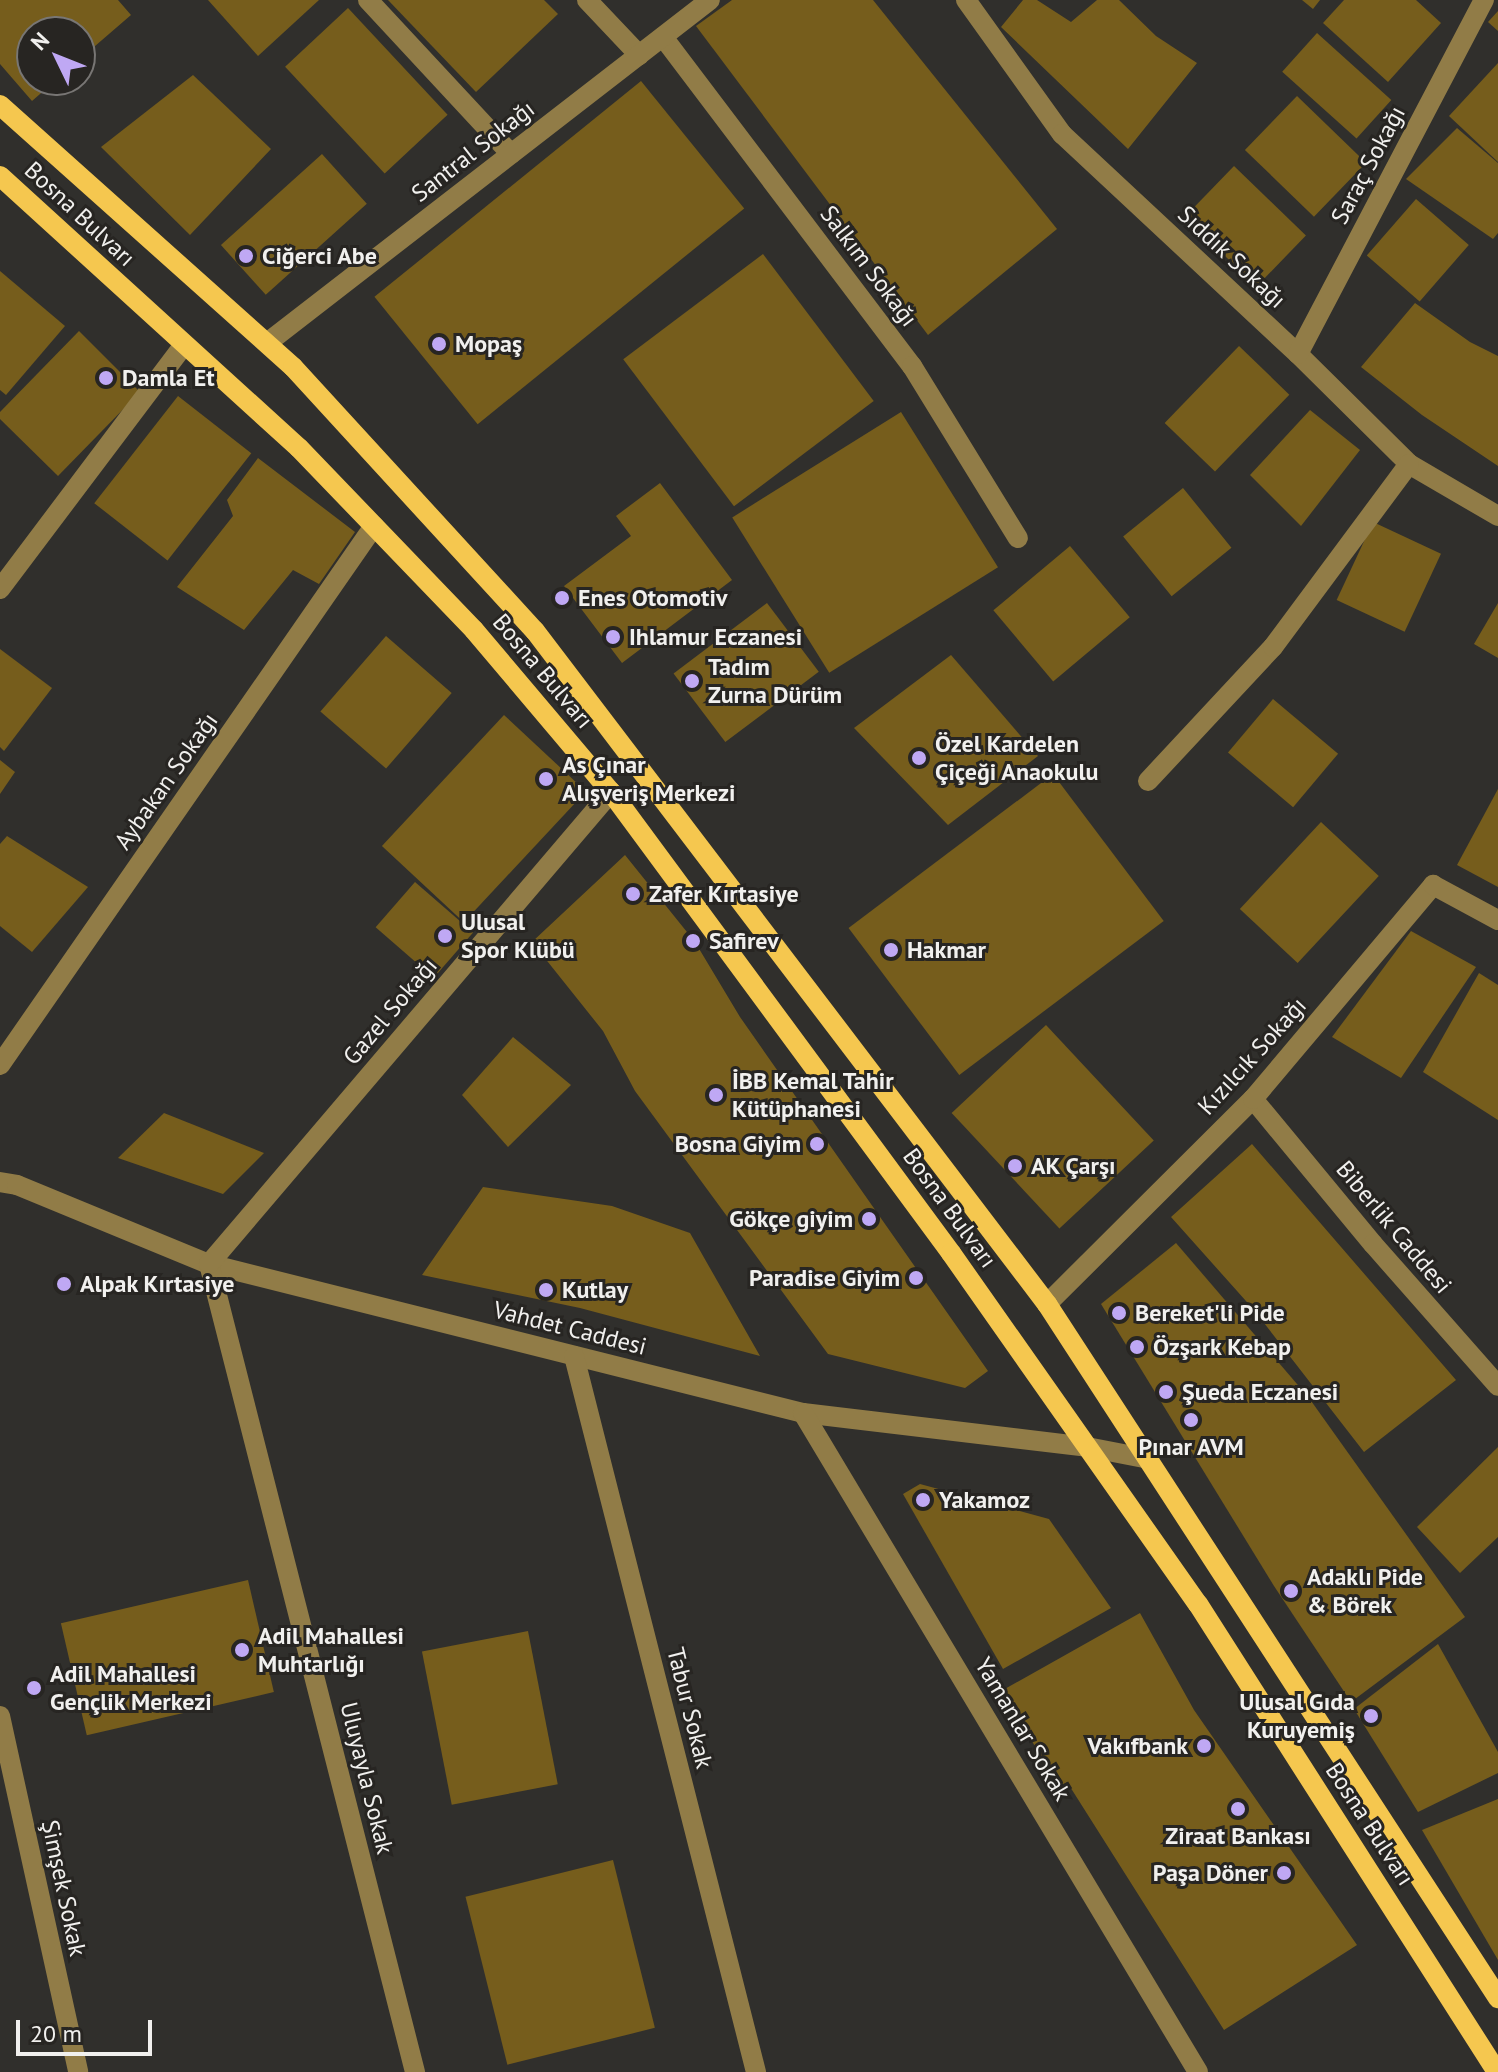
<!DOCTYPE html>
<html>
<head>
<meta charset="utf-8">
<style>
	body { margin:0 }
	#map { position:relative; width:1498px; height:2072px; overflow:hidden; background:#302f2c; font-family:"PT Sans",sans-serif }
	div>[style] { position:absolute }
	.building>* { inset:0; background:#765d1c; transform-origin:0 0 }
	.minor>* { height:20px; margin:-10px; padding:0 10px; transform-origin:10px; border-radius:10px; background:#917c47 }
	.major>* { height:20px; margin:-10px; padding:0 10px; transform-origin:10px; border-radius:10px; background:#f5c74f }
	.dots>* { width:22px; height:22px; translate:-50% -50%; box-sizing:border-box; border:4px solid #272522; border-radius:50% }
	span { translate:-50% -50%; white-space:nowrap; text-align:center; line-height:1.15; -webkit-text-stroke:6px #272522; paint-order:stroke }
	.street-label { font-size:24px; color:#f1f0ee }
	.poi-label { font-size:24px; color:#f1f0ee; font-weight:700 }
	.left { translate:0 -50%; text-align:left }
	.right { translate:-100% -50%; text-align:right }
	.north { position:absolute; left:16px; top:16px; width:80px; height:80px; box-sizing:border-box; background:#272522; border:2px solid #787674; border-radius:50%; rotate:313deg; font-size:22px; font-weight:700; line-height:32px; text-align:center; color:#f1f0ee }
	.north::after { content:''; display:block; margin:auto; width:28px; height:36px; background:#bfa8f4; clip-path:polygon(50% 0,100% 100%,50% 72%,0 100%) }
	.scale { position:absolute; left:16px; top:2020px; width:136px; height:36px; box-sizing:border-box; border:4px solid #f1f0ee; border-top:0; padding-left:10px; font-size:24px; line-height:28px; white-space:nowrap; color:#f1f0ee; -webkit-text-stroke:6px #272522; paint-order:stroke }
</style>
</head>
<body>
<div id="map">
	<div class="building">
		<div style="clip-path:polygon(0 0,118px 0,131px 15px,80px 59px,80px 32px,32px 32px,32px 80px,56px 80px,32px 101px,0 64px)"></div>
		<div style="clip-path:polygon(208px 0,319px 0,258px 56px)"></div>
		<div style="clip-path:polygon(388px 0,544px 0,558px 14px,476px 92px)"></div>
		<div style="clip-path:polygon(732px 0,873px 0,1057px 229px,928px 335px,696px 26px)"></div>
		<div style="clip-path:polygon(1023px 0,1037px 0,1071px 22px,1097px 0,1119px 0,1156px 36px,1197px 63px,1128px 149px,1001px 27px)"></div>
		<div style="clip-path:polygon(1302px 0,1320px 0,1313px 9px)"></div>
		<div style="clip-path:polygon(1344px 0,1416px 0,1441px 23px,1388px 82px,1323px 23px)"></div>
		<div style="left:348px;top:8px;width:146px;height:86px;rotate:47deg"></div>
		<div style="clip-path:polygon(1498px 11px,1498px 31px,1488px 22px)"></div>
		<div style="left:1317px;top:33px;width:100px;height:52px;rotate:42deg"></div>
		<div style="clip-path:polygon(1498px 63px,1498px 162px,1449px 116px)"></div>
		<div style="clip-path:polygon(193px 75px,271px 149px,190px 235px,101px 147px)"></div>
		<div style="left:641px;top:81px;width:164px;height:343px;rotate:51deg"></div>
		<div style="left:1297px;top:96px;width:96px;height:75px;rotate:44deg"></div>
		<div style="clip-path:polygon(1457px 128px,1498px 163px,1498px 233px,1493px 239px,1406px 179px)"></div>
		<div style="left:322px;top:154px;width:67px;height:136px;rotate:48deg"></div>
		<div style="left:1234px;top:166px;width:100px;height:71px;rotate:44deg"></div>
		<div style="left:1416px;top:199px;width:70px;height:75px;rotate:41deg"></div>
		<div style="left:763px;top:254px;width:184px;height:175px;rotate:53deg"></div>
		<div style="clip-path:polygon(0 271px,65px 326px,6px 395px,0 390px)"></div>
		<div style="clip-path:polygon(1415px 303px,1470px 342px,1498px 356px,1498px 466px,1422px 415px,1361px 367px)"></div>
		<div style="clip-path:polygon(79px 331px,140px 392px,58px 476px,0 419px,0 412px)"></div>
		<div style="left:1239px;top:346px;width:70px;height:107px;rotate:44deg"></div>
		<div style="left:178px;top:396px;width:93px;height:136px;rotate:38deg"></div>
		<div style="clip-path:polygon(1310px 410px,1360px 450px,1301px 526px,1250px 475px)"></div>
		<div style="left:901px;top:412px;width:183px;height:199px;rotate:58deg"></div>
		<div style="clip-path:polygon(258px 458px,355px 532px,319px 584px,293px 570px,244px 630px,177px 587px,233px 516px,227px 500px)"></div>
		<div style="clip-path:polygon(660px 483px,732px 580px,622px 663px,564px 586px,631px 536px,616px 516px)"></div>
		<div style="left:1183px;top:488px;width:77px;height:77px;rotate:51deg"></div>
		<div style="left:1373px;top:522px;width:75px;height:86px;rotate:25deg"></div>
		<div style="left:1070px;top:546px;width:93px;height:100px;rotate:50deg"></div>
		<div style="left:767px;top:603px;width:86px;height:117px;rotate:53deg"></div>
		<div style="clip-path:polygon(1498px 603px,1498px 658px,1474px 644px)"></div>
		<div style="left:386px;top:636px;width:87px;height:100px;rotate:41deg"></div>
		<div style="clip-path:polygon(0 649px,52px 688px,4px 751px,0 747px)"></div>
		<div style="clip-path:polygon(951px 655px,1038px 756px,948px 825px,854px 728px)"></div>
		<div style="left:1273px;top:699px;width:85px;height:70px;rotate:40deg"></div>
		<div style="left:504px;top:715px;width:112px;height:179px;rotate:43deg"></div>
		<div style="clip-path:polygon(0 760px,15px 772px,0 794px)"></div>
		<div style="left:1053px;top:774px;width:184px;height:256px;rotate:53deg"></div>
		<div style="clip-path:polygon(1498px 789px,1498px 887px,1457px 865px)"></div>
		<div style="left:1321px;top:822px;width:79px;height:119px;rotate:43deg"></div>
		<div style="clip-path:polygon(7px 836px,88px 887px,32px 952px,0 926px,0 844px)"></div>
		<div style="clip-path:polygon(625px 855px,695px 942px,740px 1017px,988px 1371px,965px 1388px,828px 1354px,635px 1091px,603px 1031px,532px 942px)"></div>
		<div style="left:415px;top:882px;width:77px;height:60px;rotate:41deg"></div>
		<div style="clip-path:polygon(1411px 931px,1476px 967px,1401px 1078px,1332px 1037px)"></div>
		<div style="clip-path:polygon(1479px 973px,1498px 985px,1498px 1120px,1423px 1072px)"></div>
		<div style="left:1046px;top:1025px;width:158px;height:129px;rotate:47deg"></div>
		<div style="clip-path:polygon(513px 1037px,571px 1085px,508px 1147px,462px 1095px)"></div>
		<div style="clip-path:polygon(164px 1113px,264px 1153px,223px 1194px,118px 1158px)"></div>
		<div style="clip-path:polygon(1252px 1144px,1456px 1380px,1364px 1452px,1254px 1310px,1171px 1217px)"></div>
		<div style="clip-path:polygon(483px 1187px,612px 1206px,690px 1233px,760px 1356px,580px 1308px,422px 1275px)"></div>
		<div style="clip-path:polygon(1176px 1243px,1309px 1398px,1465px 1617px,1351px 1702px,1274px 1586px,1101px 1304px)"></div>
		<div style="clip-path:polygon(1498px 1447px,1498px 1537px,1460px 1573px,1417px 1527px)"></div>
		<div style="clip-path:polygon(920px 1484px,1049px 1519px,1111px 1608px,1003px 1669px,903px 1494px)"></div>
		<div style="left:248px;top:1580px;width:115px;height:192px;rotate:77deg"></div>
		<div style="clip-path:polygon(1140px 1613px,1194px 1710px,1357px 1945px,1224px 2030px,1067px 1782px,1058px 1787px,1003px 1690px)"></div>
		<div style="left:528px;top:1631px;width:156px;height:108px;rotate:79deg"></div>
		<div style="clip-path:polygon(1438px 1644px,1498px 1752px,1498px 1773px,1418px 1812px,1354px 1709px)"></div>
		<div style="clip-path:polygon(1498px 1799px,1498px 1960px,1422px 1830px)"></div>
		<div style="left:613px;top:1860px;width:173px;height:152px;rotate:76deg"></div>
	</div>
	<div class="minor">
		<div style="left:368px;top:0;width:210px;rotate:47.1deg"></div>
		<div style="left:587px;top:0;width:76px;rotate:46.6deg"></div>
		<div style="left:966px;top:0;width:165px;rotate:54.4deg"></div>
		<div style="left:1062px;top:134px;width:323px;rotate:43deg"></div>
		<div style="left:1298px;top:354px;width:156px;rotate:44.7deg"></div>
		<div style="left:1409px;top:464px;width:103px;rotate:30.3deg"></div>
		<div style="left:663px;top:37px;width:413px;rotate:52.9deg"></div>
		<div style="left:912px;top:366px;width:202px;rotate:58.4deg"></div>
		<div style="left:267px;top:343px;width:560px;rotate:-37.75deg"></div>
		<div style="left:1298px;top:354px;width:400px;rotate:-62.3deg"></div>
		<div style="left:0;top:589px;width:306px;rotate:-53deg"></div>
		<div style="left:1148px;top:781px;width:183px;rotate:-47deg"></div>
		<div style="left:1273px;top:647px;width:228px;rotate:-53.4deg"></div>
		<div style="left:0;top:1065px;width:656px;rotate:-55.24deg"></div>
		<div style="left:1253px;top:1099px;width:188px;rotate:50.4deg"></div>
		<div style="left:1373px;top:1244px;width:189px;rotate:48.6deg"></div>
		<div style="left:0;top:1182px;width:17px;rotate:10deg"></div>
		<div style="left:17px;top:1185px;width:208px;rotate:22.4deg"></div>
		<div style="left:209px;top:1264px;width:612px;rotate:14.08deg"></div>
		<div style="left:803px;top:1413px;width:286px;rotate:6.8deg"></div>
		<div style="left:1087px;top:1447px;width:58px;rotate:10.9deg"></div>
		<div style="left:1047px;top:1304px;width:291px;rotate:-44.9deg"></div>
		<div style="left:1253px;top:1099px;width:280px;rotate:-49.9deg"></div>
		<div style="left:1433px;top:885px;width:74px;rotate:28.3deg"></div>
		<div style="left:574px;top:1356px;width:739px;rotate:75.74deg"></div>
		<div style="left:803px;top:1413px;width:768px;rotate:59.06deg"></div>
		<div style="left:0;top:1716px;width:364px;rotate:77.6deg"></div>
		<div style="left:415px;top:2072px;width:834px;rotate:-104.3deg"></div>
		<div style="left:209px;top:1264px;width:620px;rotate:-49.58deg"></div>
	</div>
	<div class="major">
		<div style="left:0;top:105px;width:393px;rotate:41.8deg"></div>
		<div style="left:293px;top:367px;width:358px;rotate:47.5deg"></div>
		<div style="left:535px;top:631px;width:846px;rotate:52.74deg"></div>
		<div style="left:1047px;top:1304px;width:828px;rotate:56.98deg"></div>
		<div style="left:0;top:176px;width:404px;rotate:42.3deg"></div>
		<div style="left:299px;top:448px;width:252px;rotate:46.1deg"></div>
		<div style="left:474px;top:630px;width:212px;rotate:49.8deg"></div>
		<div style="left:611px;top:792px;width:573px;rotate:53.59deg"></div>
		<div style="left:951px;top:1253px;width:429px;rotate:54.9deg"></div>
		<div style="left:1198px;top:1604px;width:555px;rotate:57.43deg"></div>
	</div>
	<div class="dots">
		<div style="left:246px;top:256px;background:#bfa8f4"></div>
		<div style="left:439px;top:344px;background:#bfa8f4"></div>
		<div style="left:106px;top:378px;background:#bfa8f4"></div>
		<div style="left:562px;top:598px;background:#bfa8f4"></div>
		<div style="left:613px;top:637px;background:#bfa8f4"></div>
		<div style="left:692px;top:681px;background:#bfa8f4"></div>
		<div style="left:919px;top:758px;background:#bfa8f4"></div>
		<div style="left:546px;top:779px;background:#bfa8f4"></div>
		<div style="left:633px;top:894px;background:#bfa8f4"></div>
		<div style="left:445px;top:936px;background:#bfa8f4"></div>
		<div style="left:693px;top:941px;background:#bfa8f4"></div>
		<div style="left:891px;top:950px;background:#bfa8f4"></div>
		<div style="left:716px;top:1095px;background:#bfa8f4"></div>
		<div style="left:817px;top:1144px;background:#bfa8f4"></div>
		<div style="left:1015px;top:1166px;background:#bfa8f4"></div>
		<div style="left:869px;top:1219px;background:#bfa8f4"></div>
		<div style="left:916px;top:1278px;background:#bfa8f4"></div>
		<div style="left:64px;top:1284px;background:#bfa8f4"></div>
		<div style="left:546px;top:1290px;background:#bfa8f4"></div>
		<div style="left:1119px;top:1313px;background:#bfa8f4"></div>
		<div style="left:1137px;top:1347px;background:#bfa8f4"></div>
		<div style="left:1166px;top:1392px;background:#bfa8f4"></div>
		<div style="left:1191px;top:1420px;background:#bfa8f4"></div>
		<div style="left:923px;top:1500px;background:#bfa8f4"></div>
		<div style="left:1291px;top:1591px;background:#bfa8f4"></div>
		<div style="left:242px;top:1650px;background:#bfa8f4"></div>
		<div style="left:34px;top:1688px;background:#bfa8f4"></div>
		<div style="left:1371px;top:1716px;background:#bfa8f4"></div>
		<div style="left:1204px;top:1746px;background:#bfa8f4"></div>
		<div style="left:1238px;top:1809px;background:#bfa8f4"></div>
		<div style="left:1284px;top:1873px;background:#bfa8f4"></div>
	</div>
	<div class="street-label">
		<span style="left:473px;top:151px;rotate:-38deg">Santral Sokağı</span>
		<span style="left:1368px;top:165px;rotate:-62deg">Saraç Sokağı</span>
		<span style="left:80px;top:214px;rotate:43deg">Bosna Bulvarı</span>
		<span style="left:1232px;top:257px;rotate:43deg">Sıddık Sokağı</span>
		<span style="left:869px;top:266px;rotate:53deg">Salkım Sokağı</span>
		<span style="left:543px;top:671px;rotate:50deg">Bosna Bulvarı</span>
		<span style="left:166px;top:781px;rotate:-55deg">Aybakan Sokağı</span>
		<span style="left:390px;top:1011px;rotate:-50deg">Gazel Sokağı</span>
		<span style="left:1252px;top:1056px;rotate:-48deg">Kızılcık Sokağı</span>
		<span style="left:950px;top:1208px;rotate:54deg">Bosna Bulvarı</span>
		<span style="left:1394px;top:1227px;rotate:50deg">Biberlik Caddesi</span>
		<span style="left:570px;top:1328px;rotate:14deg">Vahdet Caddesi</span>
		<span style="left:690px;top:1708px;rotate:76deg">Tabur Sokak</span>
		<span style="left:1023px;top:1729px;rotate:59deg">Yamanlar Sokak</span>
		<span style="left:367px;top:1778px;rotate:76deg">Uluyayla Sokak</span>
		<span style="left:1370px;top:1824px;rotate:57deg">Bosna Bulvarı</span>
		<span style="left:64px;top:1888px;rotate:78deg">Şimşek Sokak</span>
	</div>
	<div class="poi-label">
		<span class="left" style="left:262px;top:256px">Ciğerci Abe</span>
		<span class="left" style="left:455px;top:344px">Mopaş</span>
		<span class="left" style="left:122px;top:378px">Damla Et</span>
		<span class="left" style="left:578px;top:598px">Enes Otomotiv</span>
		<span class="left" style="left:629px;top:637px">Ihlamur Eczanesi</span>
		<span class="left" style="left:708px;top:681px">Tadım<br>Zurna Dürüm</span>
		<span class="left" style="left:935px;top:758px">Özel Kardelen<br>Çiçeği Anaokulu</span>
		<span class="left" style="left:562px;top:779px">As Çınar<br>Alışveriş Merkezi</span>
		<span class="left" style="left:649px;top:894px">Zafer Kırtasiye</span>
		<span class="left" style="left:461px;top:936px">Ulusal<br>Spor Klübü</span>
		<span class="left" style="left:709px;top:941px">Safirev</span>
		<span class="left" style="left:907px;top:950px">Hakmar</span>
		<span class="left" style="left:732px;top:1095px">İBB Kemal Tahir<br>Kütüphanesi</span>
		<span class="right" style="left:801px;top:1144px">Bosna Giyim</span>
		<span class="left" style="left:1031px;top:1166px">AK Çarşı</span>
		<span class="right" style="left:853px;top:1219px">Gökçe giyim</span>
		<span class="right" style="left:900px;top:1278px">Paradise Giyim</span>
		<span class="left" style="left:80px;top:1284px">Alpak Kırtasiye</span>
		<span class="left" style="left:562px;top:1290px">Kutlay</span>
		<span class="left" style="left:1135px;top:1313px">Bereket'li Pide</span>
		<span class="left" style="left:1153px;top:1347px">Özşark Kebap</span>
		<span class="left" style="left:1182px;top:1392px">Şueda Eczanesi</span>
		<span style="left:1191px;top:1447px">Pınar AVM</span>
		<span class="left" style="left:939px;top:1500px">Yakamoz</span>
		<span class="left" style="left:1307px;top:1591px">Adaklı Pide<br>&amp; Börek</span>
		<span class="left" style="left:258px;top:1650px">Adil Mahallesi<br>Muhtarlığı</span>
		<span class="left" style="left:50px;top:1688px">Adil Mahallesi<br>Gençlik Merkezi</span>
		<span class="right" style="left:1355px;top:1716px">Ulusal Gıda<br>Kuruyemiş</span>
		<span class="right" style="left:1188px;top:1746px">Vakıfbank</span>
		<span style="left:1238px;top:1836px">Ziraat Bankası</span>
		<span class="right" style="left:1268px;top:1873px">Paşa Döner</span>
	</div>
	<div class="north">N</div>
	<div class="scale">20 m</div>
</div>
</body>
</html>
